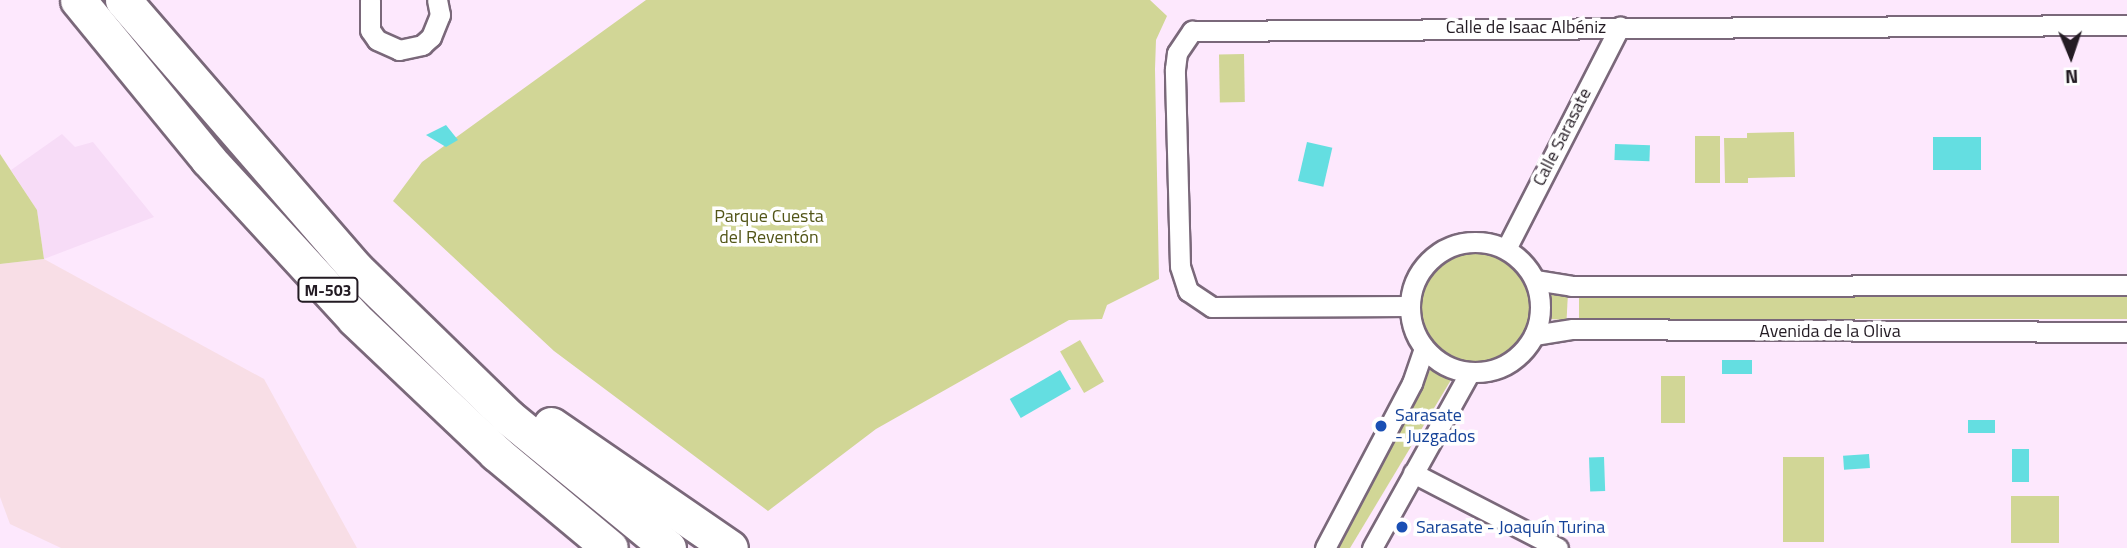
<!DOCTYPE html>
<html>
<head>
<meta charset="utf-8">
<style>
	body { margin:0 }
	#map { position:relative; width:2127px; height:548px; overflow:hidden; background:#fde8fd; font-family:"Titillium Web",sans-serif }
	div>[style] { position:absolute }
	.commercial>* { inset:0; background:#f8dee6 }
	.built>* { inset:0; background:#f7dcf7 }
	.green>* { inset:0; background:#d1d696; transform-origin:0 0 }
	.round { border-radius:50% }
	.water>* { inset:0; background:#64dee1; transform-origin:0 0 }
	.roads { filter:drop-shadow(2px 0 #7a687a) drop-shadow(-2px 0 #7a687a) drop-shadow(0 2px #7a687a) drop-shadow(0 -2px #7a687a) }
	.street>* { height:19px; margin:-9.5px; padding:0 9.5px; transform-origin:9.5px; border-radius:9.5px; background:#fff }
	.street>.ring { margin:-9.5px; padding:0; box-sizing:content-box; background:none; border:19px solid #fff; border-radius:50% }
	.highway>* { height:35px; margin:-17.5px; padding:0 17.5px; transform-origin:17.5px; border-radius:17.5px; background:#fff }
	.dots>* { width:19px; height:19px; translate:-50% -50%; box-sizing:border-box; border:4px solid #fff; border-radius:50% }
	span { translate:-50% -50%; white-space:nowrap; text-align:center; line-height:1.15; -webkit-text-stroke:7px #fff; paint-order:stroke }
	.shield-label span { padding:2px 5px; background:#fff; border:2px solid; border-radius:5px; -webkit-text-stroke-width:0 }
	.shield-label { font-size:16px; color:#231b23; font-weight:700 }
	.street-label { font-size:18px; color:#231b23 }
	.park-label { font-size:18px; color:#525517 }
	.transit-label { font-size:18px; color:#164399 }
	.left { translate:0 -50%; text-align:left }
	.north { position:absolute; left:2036px; top:21px; width:70px; height:70px; -webkit-text-stroke:5px #fff; paint-order:stroke; rotate:178deg; font-size:19px; font-weight:700; line-height:28px; text-align:center; color:#231b23 }
	.north::after { content:''; display:block; margin:auto; width:24px; height:32px; background:#231b23; clip-path:polygon(50% 0,100% 100%,50% 72%,0 100%) }
</style>
</head>
<body>
<div id="map">
	<div class="commercial">
		<div style="clip-path:polygon(44px 259px,264px 379px,357px 548px,61px 548px,10px 524px,0 497px,0 264px)"></div>
	</div>
	<div class="built">
		<div style="clip-path:polygon(62px 134px,75px 147px,93px 142px,154px 217px,44px 259px,37px 210px,11px 170px)"></div>
	</div>
	<div class="green">
		<div style="clip-path:polygon(646px 0,1150px 0,1167px 16px,1156px 40px,1155px 69px,1159px 279px,1107px 305px,1102px 319px,1069px 320px,876px 429px,768px 511px,554px 351px,393px 201px,422px 162px)"></div>
		<div style="left:1244px;top:54px;width:48px;height:25px;rotate:89deg"></div>
		<div style="clip-path:polygon(1794px 132px,1795px 177px,1748px 178px,1748px 183px,1725px 183px,1724px 138px,1747px 138px,1747px 133px)"></div>
		<div style="left:1695px;top:136px;width:25px;height:47px"></div>
		<div style="clip-path:polygon(0 154px,37px 210px,44px 259px,0 264px)"></div>
		<div class="round" style="left:1420px;top:251px;width:112px;height:112px"></div>
		<div style="left:1550px;top:292px;width:18px;height:27px;rotate:3deg"></div>
		<div style="left:1579px;top:293px;width:548px;height:26px"></div>
		<div style="left:1080px;top:340px;width:48px;height:23px;rotate:60deg"></div>
		<div style="left:1432px;top:367px;width:23px;height:205px;rotate:31deg"></div>
		<div style="left:1661px;top:376px;width:24px;height:47px"></div>
		<div style="left:1783px;top:457px;width:41px;height:85px"></div>
		<div style="left:2011px;top:496px;width:48px;height:47px"></div>
	</div>
	<div class="water">
		<div style="clip-path:polygon(446px 125px,458px 140px,446px 147px,426px 135px)"></div>
		<div style="left:1933px;top:137px;width:48px;height:33px"></div>
		<div style="left:1307px;top:142px;width:26px;height:40px;rotate:13deg"></div>
		<div style="left:1615px;top:144px;width:35px;height:16px;rotate:2deg"></div>
		<div style="left:1722px;top:360px;width:30px;height:14px"></div>
		<div style="left:1060px;top:370px;width:22px;height:58px;rotate:60deg"></div>
		<div style="left:1995px;top:420px;width:13px;height:27px;rotate:90deg"></div>
		<div style="left:2012px;top:449px;width:17px;height:33px"></div>
		<div style="left:1869px;top:454px;width:14px;height:26px;rotate:86deg"></div>
		<div style="left:1604px;top:457px;width:34px;height:15px;rotate:88deg"></div>
	</div>
	<div class="roads">
		<div class="street">
			<div style="left:370px;top:0;width:30px;rotate:90deg"></div>
			<div style="left:370px;top:30px;width:12px;rotate:55deg"></div>
			<div style="left:377px;top:40px;width:24px;rotate:24deg"></div>
			<div style="left:399px;top:50px;width:24px;rotate:-12deg"></div>
			<div style="left:422px;top:45px;width:12px;rotate:-42deg"></div>
			<div style="left:431px;top:37px;width:24px;rotate:-68deg"></div>
			<div style="left:440px;top:15px;width:15px;rotate:-101deg"></div>
			<div class="ring" style="left:1410px;top:242px;width:111px;height:111px"></div>
			<div style="left:1506px;top:249px;width:250px;rotate:-62.9deg"></div>
			<div style="left:1535px;top:280px;width:36px;rotate:9deg"></div>
			<div style="left:1571px;top:286px;width:556px;rotate:-0.1deg"></div>
			<div style="left:1409px;top:306px;width:197px;rotate:179.7deg"></div>
			<div style="left:1212px;top:307px;width:29px;rotate:-146deg"></div>
			<div style="left:1188px;top:291px;width:26px;rotate:-108deg"></div>
			<div style="left:1180px;top:266px;width:197px;rotate:-91.5deg"></div>
			<div style="left:1175px;top:69px;width:16px;rotate:-83deg"></div>
			<div style="left:1177px;top:53px;width:27px;rotate:-56deg"></div>
			<div style="left:1192px;top:31px;width:935px;rotate:-0.37deg"></div>
			<div style="left:1534px;top:335px;width:39px;rotate:-9deg"></div>
			<div style="left:1573px;top:329px;width:554px;rotate:0.31deg"></div>
			<div style="left:1413px;top:473px;width:163px;rotate:27.3deg"></div>
			<div style="left:1325px;top:548px;width:187px;rotate:-62.2deg"></div>
			<div style="left:1412px;top:383px;width:37px;rotate:-71deg"></div>
			<div style="left:1372px;top:548px;width:201px;rotate:-60.9deg"></div>
		</div>
		<div class="highway">
			<div style="left:78px;top:0;width:205px;rotate:50.7deg"></div>
			<div style="left:208px;top:159px;width:217px;rotate:47.4deg"></div>
			<div style="left:355px;top:319px;width:195px;rotate:43.5deg"></div>
			<div style="left:496px;top:453px;width:148px;rotate:39.8deg"></div>
			<div style="left:123px;top:0;width:356px;rotate:49.1deg"></div>
			<div style="left:356px;top:269px;width:211px;rotate:44.2deg"></div>
			<div style="left:507px;top:416px;width:208px;rotate:39.3deg"></div>
			<div style="left:551px;top:425px;width:217px;rotate:34.5deg"></div>
		</div>
	</div>
	<div class="dots">
		<div style="left:1381px;top:426px;background:#1a4fb4"></div>
		<div style="left:1402px;top:527px;background:#1a4fb4"></div>
	</div>
	<div class="shield-label">
		<span style="left:328px;top:290px">M-503</span>
	</div>
	<div class="street-label">
		<span style="left:1526px;top:27px">Calle de Isaac Albéniz</span>
		<span style="left:1562px;top:137px;rotate:-63deg">Calle Sarasate</span>
		<span style="left:1830px;top:331px">Avenida de la Oliva</span>
	</div>
	<div class="park-label">
		<span style="left:769px;top:227px">Parque Cuesta<br>del Reventón</span>
	</div>
	<div class="transit-label">
		<span class="left" style="left:1395px;top:426px">Sarasate<br>- Juzgados</span>
		<span class="left" style="left:1416px;top:527px">Sarasate - Joaquín Turina</span>
	</div>
	<div class="north">N</div>
</div>
</body>
</html>
